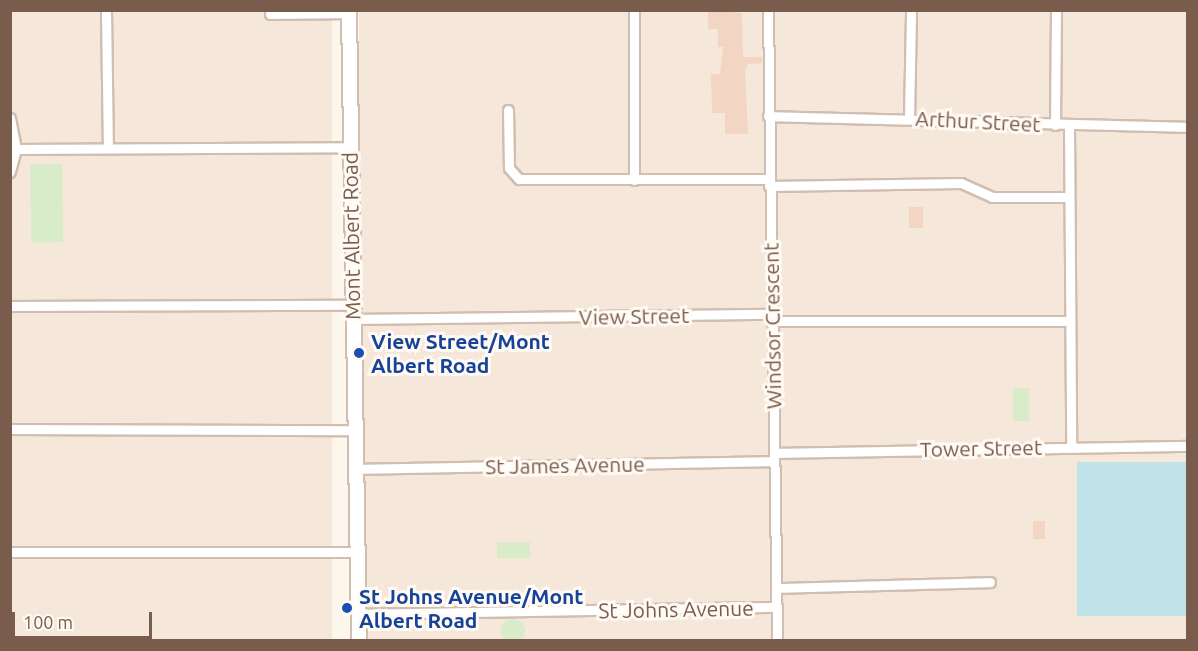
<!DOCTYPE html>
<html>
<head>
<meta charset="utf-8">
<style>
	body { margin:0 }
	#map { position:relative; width:1198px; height:651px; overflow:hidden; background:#fdf6ec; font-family:Ubuntu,sans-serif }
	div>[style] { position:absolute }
	.residential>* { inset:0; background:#f5e8da; transform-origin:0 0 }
	.green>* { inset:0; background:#d8ecc9; transform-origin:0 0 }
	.round { border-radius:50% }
	.water>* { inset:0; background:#bfe3e8; transform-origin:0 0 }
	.building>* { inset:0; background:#f3d5c3; transform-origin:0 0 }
	.roads { filter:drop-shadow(2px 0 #d1beb0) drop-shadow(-2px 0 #d1beb0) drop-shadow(0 2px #d1beb0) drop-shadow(0 -2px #d1beb0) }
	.street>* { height:9px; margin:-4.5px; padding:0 4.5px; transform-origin:4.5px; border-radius:4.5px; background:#fff }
	.secondary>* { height:14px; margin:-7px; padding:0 7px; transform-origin:7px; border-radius:7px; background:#fff }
	.dots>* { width:16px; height:16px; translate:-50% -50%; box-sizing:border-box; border:3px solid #fffaf3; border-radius:50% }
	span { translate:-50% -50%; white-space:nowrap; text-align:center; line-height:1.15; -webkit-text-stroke:6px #fffaf3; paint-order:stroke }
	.street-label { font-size:21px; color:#7a5c4d }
	.transit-label { font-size:21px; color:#164399; font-weight:700 }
	.left { translate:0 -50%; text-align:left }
	.frame { position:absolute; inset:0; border:12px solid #7a5c4d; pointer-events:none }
	.scale { position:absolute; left:12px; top:612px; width:140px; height:27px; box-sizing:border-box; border:3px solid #7a5c4d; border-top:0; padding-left:8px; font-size:18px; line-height:21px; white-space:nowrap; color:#7a5c4d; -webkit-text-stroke:4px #fffaf3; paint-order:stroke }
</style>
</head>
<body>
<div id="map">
	<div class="residential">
		<div style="left:10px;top:11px;width:322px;height:629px"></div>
		<div style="left:359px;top:11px;width:828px;height:629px"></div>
	</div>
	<div class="green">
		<div style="left:62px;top:164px;width:78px;height:32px;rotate:89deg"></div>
		<div style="left:1013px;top:388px;width:16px;height:33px"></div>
		<div style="left:497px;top:542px;width:33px;height:16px"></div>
		<div class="round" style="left:501px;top:619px;width:24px;height:24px"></div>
	</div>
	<div class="water">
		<div style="left:1187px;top:462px;width:154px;height:110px;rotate:90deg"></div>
	</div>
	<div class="building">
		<div style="clip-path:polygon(708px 10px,742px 13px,743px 57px,762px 57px,762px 63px,748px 64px,745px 71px,748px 134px,725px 134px,725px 113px,712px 113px,711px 74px,720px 74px,723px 47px,718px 47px,718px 29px,708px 29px)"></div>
		<div style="left:909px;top:207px;width:14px;height:21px"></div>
		<div style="left:1033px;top:521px;width:12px;height:18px"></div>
	</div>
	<div class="roads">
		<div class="street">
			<div style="left:106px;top:10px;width:138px;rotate:89.2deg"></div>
			<div style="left:634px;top:10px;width:170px;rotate:90deg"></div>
			<div style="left:768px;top:10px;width:630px;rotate:89.18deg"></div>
			<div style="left:270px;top:14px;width:79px;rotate:-0.7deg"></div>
			<div style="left:508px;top:110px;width:58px;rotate:89deg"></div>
			<div style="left:509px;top:168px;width:15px;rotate:48deg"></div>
			<div style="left:519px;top:179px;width:250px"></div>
			<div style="left:768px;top:116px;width:420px;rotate:1.5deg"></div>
			<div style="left:10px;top:118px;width:32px;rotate:79deg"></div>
			<div style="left:16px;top:149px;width:24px;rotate:105deg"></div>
			<div style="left:909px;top:118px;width:108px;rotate:-88.9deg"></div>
			<div style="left:1055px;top:125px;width:115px;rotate:-89.5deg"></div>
			<div style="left:1069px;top:125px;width:321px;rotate:89.6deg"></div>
			<div style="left:16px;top:149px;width:334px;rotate:-0.3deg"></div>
			<div style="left:769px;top:186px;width:192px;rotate:-0.9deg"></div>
			<div style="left:961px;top:183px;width:34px;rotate:24deg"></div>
			<div style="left:992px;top:197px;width:77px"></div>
			<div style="left:10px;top:306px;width:342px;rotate:-0.2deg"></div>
			<div style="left:352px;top:319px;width:420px;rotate:-0.7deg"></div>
			<div style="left:772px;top:321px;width:298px"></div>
			<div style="left:10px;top:429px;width:345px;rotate:0.2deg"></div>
			<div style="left:775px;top:453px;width:413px;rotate:-1deg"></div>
			<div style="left:356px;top:469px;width:418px;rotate:-1.1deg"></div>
			<div style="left:10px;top:552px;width:347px"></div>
			<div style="left:777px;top:588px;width:213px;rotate:-1.6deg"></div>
			<div style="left:359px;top:614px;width:418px;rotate:-1deg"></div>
		</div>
		<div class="secondary">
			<div style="left:349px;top:10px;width:630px;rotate:89.09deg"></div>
		</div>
	</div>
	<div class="dots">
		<div style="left:359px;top:353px;background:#1a4fb4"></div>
		<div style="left:347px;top:608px;background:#1a4fb4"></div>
	</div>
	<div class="street-label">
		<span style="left:978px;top:121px;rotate:3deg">Arthur Street</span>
		<span style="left:351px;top:236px;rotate:-91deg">Mont Albert Road</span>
		<span style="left:634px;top:316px;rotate:-1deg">View Street</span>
		<span style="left:772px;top:326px;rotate:-91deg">Windsor Crescent</span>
		<span style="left:981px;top:448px;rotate:-1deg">Tower Street</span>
		<span style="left:565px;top:465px;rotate:-1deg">St James Avenue</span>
		<span style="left:676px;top:609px;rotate:-1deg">St Johns Avenue</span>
	</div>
	<div class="transit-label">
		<span class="left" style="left:371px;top:353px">View Street/Mont<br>Albert Road</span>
		<span class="left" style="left:359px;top:608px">St Johns Avenue/Mont<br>Albert Road</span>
	</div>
	<div class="frame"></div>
	<div class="scale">100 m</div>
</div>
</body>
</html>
